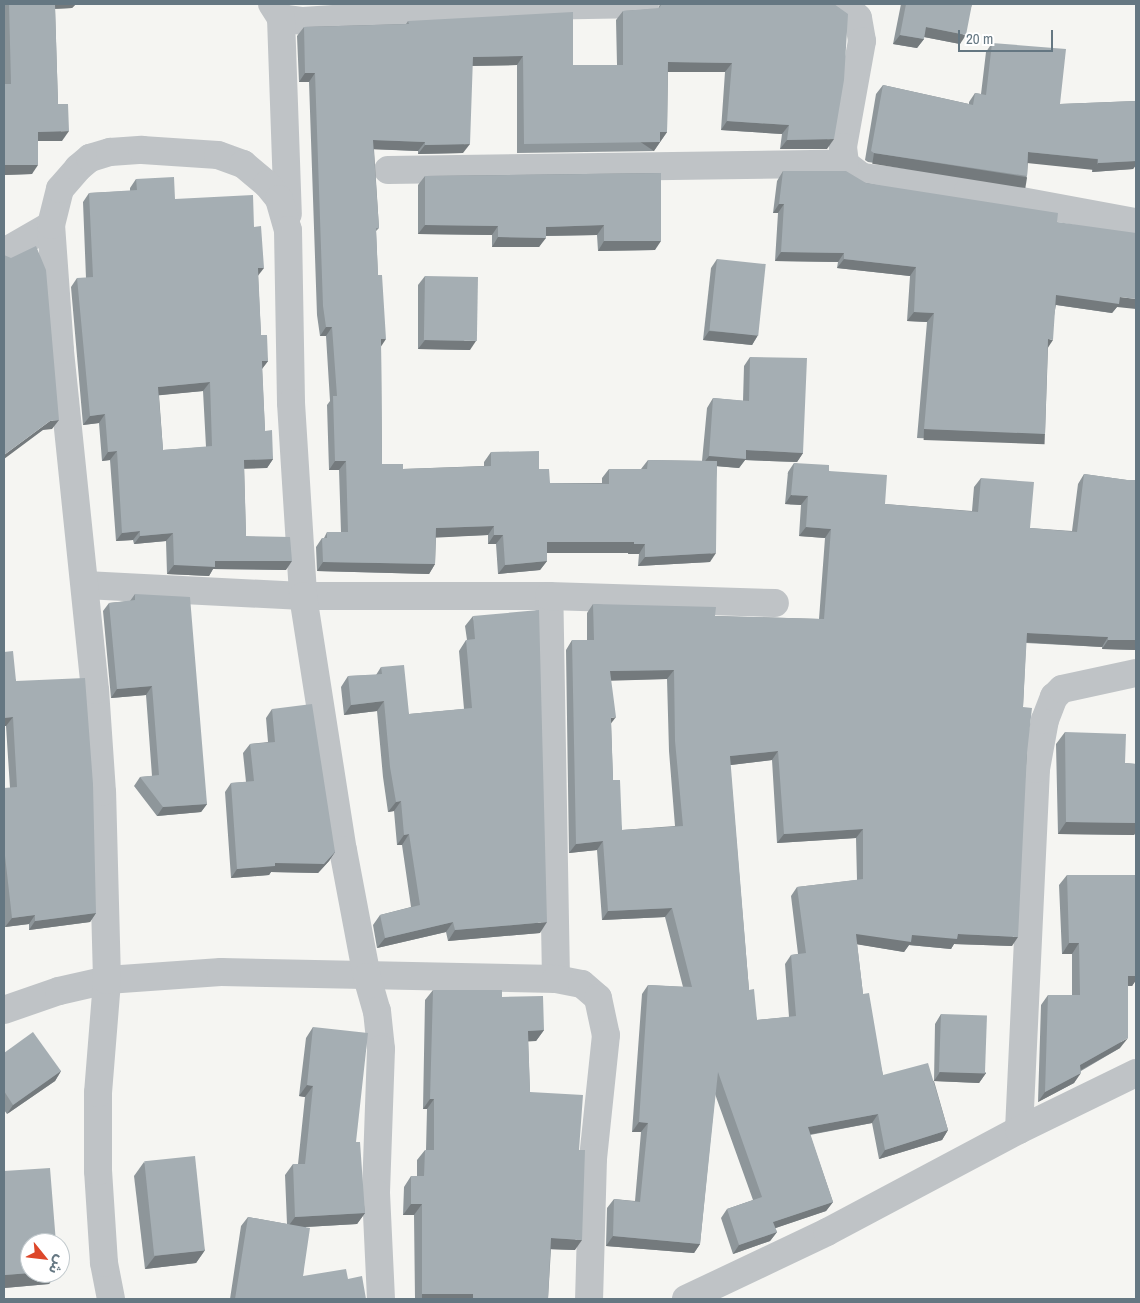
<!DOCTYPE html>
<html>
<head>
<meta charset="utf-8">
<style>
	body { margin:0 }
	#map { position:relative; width:1140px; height:1303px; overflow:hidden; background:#f5f5f2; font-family:"Archivo Narrow","Noto Sans Arabic",sans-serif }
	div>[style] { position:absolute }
	.minor>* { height:28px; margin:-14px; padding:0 14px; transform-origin:14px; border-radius:14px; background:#bfc3c6 }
	.wall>* { inset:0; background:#8e969a }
	.shaded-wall>* { inset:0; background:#747a7d; transform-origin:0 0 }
	.building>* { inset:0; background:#a5aeb3; transform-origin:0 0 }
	span { translate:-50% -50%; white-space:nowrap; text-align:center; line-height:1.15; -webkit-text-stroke:5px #fff; paint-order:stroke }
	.frame { position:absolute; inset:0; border:5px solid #657782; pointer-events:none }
	.north { position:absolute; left:20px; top:1233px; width:50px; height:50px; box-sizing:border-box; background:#fff; border:1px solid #c1c9cd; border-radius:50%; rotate:119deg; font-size:14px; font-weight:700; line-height:20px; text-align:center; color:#657782 }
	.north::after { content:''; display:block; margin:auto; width:18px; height:22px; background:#dd472a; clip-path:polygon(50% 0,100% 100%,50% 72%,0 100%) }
	.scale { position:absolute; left:958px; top:30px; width:95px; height:22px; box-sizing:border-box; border:2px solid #657782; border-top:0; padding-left:6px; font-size:15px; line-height:18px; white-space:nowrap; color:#657782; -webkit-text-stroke:4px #fff; paint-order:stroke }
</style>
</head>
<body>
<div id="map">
	<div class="minor">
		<div style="left:272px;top:4px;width:17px;rotate:57deg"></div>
		<div style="left:281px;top:18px;width:22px;rotate:8deg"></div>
		<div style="left:303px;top:21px;width:228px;rotate:-3.8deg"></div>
		<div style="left:531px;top:6px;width:114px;rotate:-1deg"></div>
		<div style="left:838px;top:4px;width:7px;rotate:8deg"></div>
		<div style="left:845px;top:5px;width:18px;rotate:45deg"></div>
		<div style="left:858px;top:18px;width:23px;rotate:80deg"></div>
		<div style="left:862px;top:41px;width:108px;rotate:100.2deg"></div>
		<div style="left:843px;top:147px;width:17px;rotate:83deg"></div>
		<div style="left:845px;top:164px;width:21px;rotate:37deg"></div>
		<div style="left:862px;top:177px;width:107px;rotate:7.5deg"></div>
		<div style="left:968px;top:191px;width:171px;rotate:10.5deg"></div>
		<div style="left:281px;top:18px;width:196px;rotate:88deg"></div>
		<div style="left:388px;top:170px;width:457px;rotate:-0.8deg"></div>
		<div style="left:4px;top:252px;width:54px;rotate:-29.9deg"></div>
		<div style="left:85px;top:585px;width:218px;rotate:2.9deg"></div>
		<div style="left:303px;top:596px;width:246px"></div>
		<div style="left:556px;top:979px;width:383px;rotate:-91deg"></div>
		<div style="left:549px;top:596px;width:226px;rotate:1.8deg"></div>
		<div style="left:4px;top:1010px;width:58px;rotate:-19.1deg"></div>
		<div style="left:59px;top:991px;width:49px;rotate:-12.9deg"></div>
		<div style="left:107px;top:980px;width:114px;rotate:-4deg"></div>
		<div style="left:221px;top:972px;width:335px;rotate:1.2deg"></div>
		<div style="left:556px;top:979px;width:26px;rotate:11deg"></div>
		<div style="left:582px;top:984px;width:21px;rotate:41deg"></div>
		<div style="left:598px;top:998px;width:38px;rotate:78deg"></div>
		<div style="left:606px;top:1035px;width:124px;rotate:96deg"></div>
		<div style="left:593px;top:1158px;width:141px;rotate:91.6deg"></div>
		<div style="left:1019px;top:1130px;width:361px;rotate:-87.3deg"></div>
		<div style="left:1036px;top:769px;width:50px;rotate:-79.6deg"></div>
		<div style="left:1045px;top:720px;width:25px;rotate:-69deg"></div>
		<div style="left:1054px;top:697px;width:11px;rotate:-45deg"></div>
		<div style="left:1062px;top:689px;width:76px;rotate:-12.2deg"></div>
		<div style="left:111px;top:1299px;width:37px;rotate:-101deg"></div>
		<div style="left:104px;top:1263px;width:92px;rotate:-93.7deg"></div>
		<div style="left:98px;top:1171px;width:78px;rotate:-90deg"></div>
		<div style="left:98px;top:1093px;width:113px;rotate:-85.4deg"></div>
		<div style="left:107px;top:980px;width:188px;rotate:-91.5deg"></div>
		<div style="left:102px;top:792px;width:102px;rotate:-93.9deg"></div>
		<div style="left:95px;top:690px;width:342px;rotate:-95.9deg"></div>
		<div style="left:60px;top:350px;width:125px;rotate:-94.1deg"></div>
		<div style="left:51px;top:225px;width:37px;rotate:-76deg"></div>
		<div style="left:60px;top:189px;width:28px;rotate:-49deg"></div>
		<div style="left:78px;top:168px;width:16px;rotate:-40deg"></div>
		<div style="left:90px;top:158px;width:21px;rotate:-17deg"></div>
		<div style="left:110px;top:152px;width:32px;rotate:-4deg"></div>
		<div style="left:142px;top:150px;width:76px;rotate:3.8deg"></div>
		<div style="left:218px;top:155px;width:27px;rotate:20deg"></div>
		<div style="left:243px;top:164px;width:31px;rotate:40deg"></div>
		<div style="left:267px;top:184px;width:19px;rotate:51deg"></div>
		<div style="left:279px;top:199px;width:32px;rotate:74deg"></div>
		<div style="left:288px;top:230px;width:173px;rotate:89deg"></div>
		<div style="left:291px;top:403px;width:193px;rotate:86.4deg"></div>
		<div style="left:303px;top:596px;width:257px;rotate:81.1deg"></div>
		<div style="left:343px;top:850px;width:129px;rotate:79.3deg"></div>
		<div style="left:367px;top:977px;width:35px;rotate:74deg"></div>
		<div style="left:377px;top:1011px;width:38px;rotate:84deg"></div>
		<div style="left:381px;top:1049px;width:144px;rotate:92deg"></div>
		<div style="left:376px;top:1193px;width:106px;rotate:87.3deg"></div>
		<div style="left:686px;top:1299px;width:156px;rotate:-25.4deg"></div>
		<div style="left:827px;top:1232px;width:217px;rotate:-28deg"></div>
		<div style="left:1019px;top:1130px;width:130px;rotate:-26deg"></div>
	</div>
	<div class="wall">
		<div style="clip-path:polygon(4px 4px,76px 4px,72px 8px,55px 9px,58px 104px,62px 141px,38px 141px,32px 174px,4px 175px,4px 84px,5px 84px)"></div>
		<div style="clip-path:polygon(660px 4px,834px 4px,827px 149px,780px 149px,782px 134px,721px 130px,725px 72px,668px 72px,667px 132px,654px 151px,517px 153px,517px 65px,472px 66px,463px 153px,418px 154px,418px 151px,374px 149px,379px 228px,376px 231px,381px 346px,382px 464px,403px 469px,484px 466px,484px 462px,491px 452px,539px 469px,550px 483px,602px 483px,602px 478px,609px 469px,641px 469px,648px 460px,702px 461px,707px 408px,713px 398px,743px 401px,744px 366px,750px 357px,803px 453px,797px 462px,745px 460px,739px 468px,717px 466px,710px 562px,638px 566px,639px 554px,628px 554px,628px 551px,547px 551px,547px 561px,540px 570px,498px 574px,496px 544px,488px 544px,488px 535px,436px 537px,435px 564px,429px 574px,317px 571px,316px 547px,322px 538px,324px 538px,327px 532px,341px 532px,339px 470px,329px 470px,327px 405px,330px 401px,326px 336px,320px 336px,317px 315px,309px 82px,299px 82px,297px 36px,304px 27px,406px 24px,408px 21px,573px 65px,617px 65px,616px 20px,623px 11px,658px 9px)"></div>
		<div style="clip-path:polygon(901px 4px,972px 4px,960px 44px,924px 37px,924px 39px,917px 48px,893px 44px)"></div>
		<div style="clip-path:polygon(992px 43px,1060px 104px,1136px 101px,1136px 165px,1133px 169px,1092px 172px,1092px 168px,1028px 162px,1027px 176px,1021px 185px,868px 162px,865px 160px,876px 94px,883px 85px,969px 104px,969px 102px,975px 93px,981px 94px,986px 52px)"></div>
		<div style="clip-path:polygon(783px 171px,866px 183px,1057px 222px,1117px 307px,1112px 313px,1056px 305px,1048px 348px,1045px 434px,1038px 443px,917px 438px,927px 322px,907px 321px,910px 276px,837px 268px,838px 262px,775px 261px,778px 213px,773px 213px,777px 181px)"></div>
		<div style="clip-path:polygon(661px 173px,655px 250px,598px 251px,597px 235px,546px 236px,539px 247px,492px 247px,492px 235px,418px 234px,418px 185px,425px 176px)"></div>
		<div style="clip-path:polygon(evenodd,136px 179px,175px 199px,254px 227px,258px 276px,261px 335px,268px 361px,262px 369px,265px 431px,273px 459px,267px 468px,244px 468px,246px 536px,286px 570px,213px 569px,209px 576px,167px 574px,166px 541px,134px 544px,133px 540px,116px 541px,110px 460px,102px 461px,99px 423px,83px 425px,71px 287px,77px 278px,86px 278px,83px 202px,89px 193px,130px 191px,130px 188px,136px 179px,203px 391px,206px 447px,163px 450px,159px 395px,203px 391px)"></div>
		<div style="clip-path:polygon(717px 259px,758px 335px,752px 345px,703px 340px,711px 268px)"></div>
		<div style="clip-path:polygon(425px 276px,470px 350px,418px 349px,418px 285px)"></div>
		<div style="clip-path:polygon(evenodd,794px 463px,829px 471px,885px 504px,972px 511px,974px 487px,981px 478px,1030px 528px,1072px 531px,1078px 484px,1084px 474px,1127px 480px,1136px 480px,1136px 650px,1102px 649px,1102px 647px,1026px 643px,1023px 707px,1027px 753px,1012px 946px,954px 944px,951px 949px,909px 945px,904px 952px,857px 944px,863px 994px,883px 1075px,934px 1081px,935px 1024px,941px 1014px,986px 1073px,979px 1083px,934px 1081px,948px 1130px,942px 1140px,879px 1159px,872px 1123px,810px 1135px,833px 1202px,826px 1211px,775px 1228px,777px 1232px,770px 1241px,733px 1254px,721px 1218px,727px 1209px,753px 1200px,715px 1094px,700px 1244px,694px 1253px,606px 1246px,607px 1208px,614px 1199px,635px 1201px,641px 1132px,632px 1132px,642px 994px,648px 985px,683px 987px,665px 917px,602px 920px,597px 850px,569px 853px,566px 650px,572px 640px,587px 640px,587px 613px,593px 604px,715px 616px,819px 619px,825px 538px,799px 536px,801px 505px,785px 504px,788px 472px,794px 463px,667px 679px,669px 751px,675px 826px,622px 830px,613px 780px,611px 724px,611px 680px,667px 679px,794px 463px,772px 760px,777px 843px,856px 838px,857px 880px,797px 887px,791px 896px,798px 954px,791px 955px,785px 964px,789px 1017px,757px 1020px,749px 990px,730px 765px,772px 760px)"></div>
		<div style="clip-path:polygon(135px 594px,207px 804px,201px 812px,157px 816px,134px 786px,140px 777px,152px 776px,146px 695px,111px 698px,103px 611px,109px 603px,130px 601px)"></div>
		<div style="clip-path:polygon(473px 616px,540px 933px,448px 941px,446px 932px,377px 948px,373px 925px,380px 915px,411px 907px,402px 845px,397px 845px,394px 811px,388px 812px,383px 777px,377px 711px,344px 715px,341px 687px,348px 676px,376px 675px,381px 667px,409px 714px,464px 709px,459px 651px,466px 640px,467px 640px,465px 626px)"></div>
		<div style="clip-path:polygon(4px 652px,16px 681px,96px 913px,90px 922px,29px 930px,29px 924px,5px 927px,4px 912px,4px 788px,10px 788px,6px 726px,4px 726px)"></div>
		<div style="clip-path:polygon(272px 709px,335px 852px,329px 861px,318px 873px,271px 872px,269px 875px,231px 878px,225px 792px,231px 783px,246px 782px,243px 753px,250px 744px,268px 742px,266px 718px)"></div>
		<div style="clip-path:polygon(1065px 732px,1125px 763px,1136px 764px,1136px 832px,1134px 835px,1058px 834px,1056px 744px)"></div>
		<div style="clip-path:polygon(1067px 875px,1136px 875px,1136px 980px,1132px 986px,1128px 986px,1120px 1048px,1081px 1071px,1074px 1083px,1038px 1102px,1041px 1005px,1048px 995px,1072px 995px,1072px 954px,1062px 954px,1059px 885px)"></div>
		<div style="clip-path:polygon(433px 990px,502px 997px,544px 1030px,536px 1041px,528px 1041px,530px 1092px,579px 1150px,575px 1250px,551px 1249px,548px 1299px,415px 1299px,414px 1215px,403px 1215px,404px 1187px,411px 1176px,417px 1176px,417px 1160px,425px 1150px,426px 1150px,427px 1109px,423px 1109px,425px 1000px)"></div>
		<div style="clip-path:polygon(313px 1027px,356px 1142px,365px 1213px,357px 1224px,306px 1227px,303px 1276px,348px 1279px,366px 1299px,230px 1299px,241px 1226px,248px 1217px,287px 1224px,285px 1175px,293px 1164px,298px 1164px,305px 1097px,299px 1096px,306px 1038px)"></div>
		<div style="clip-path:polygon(4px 1053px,61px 1071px,55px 1081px,7px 1114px,4px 1110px)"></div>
		<div style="clip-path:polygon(144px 1162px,205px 1250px,196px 1263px,145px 1269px,134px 1176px)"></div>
		<div style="clip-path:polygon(4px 1171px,30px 1273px,57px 1273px,49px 1284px,4px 1288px)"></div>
	</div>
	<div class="shaded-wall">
		<div style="clip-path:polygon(52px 4px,76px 4px,72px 8px,48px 9px)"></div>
		<div style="clip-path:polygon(926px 27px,966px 35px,960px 44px,919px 36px)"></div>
		<div style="clip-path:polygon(900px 35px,924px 39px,917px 48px,893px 44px)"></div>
		<div style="clip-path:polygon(523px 56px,517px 65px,466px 66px,473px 57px)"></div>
		<div style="clip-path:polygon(668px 62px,732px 63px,725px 72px,662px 72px)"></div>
		<div style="clip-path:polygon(305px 73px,315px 73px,309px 82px,299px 82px)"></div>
		<div style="clip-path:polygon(727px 121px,789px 125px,782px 134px,721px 130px)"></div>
		<div style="clip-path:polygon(69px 131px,62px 141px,31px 141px,38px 132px)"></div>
		<div style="clip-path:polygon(660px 132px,667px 132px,660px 142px)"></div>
		<div style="clip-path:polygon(834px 139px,827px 149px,780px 149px,787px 140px)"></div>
		<div style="clip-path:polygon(373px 140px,425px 142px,418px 151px,367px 149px)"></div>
		<div style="left:660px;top:142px;width:11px;height:136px;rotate:124deg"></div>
		<div style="clip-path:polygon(470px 144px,463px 153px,418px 154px,425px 145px)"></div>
		<div style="left:1028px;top:152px;width:70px;height:11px;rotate:6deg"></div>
		<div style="left:874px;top:153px;width:155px;height:11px;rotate:9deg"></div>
		<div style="clip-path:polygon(1136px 161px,1136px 165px,1133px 169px,1092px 172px,1098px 163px)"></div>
		<div style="clip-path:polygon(4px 165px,38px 165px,32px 174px,4px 175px)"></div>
		<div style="clip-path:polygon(779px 204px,784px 204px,778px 213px,773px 213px)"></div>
		<div style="clip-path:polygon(425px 225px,498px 226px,492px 235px,418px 234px)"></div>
		<div style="clip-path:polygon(604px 225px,597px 235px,539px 236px,546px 227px)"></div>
		<div style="clip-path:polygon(498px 237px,546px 238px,539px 247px,492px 247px)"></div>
		<div style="clip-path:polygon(604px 241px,661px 241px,655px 250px,598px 251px)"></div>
		<div style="clip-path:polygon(781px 252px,844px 253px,838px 262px,775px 261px)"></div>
		<div style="clip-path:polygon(844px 259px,916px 267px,910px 276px,837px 268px)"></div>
		<div style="clip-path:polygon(258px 268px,264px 268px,257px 277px)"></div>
		<div style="clip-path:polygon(1056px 295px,1120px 297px,1136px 299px,1136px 309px,1117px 307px,1112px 313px,1050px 304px)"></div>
		<div style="clip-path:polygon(914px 312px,934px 313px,927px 322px,907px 321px)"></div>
		<div style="clip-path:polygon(326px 327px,332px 327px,326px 336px,320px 336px)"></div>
		<div style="clip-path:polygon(709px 331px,758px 335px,752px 345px,703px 340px)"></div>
		<div style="clip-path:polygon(381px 339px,386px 339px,380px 348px)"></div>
		<div style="clip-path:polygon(1048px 339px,1053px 340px,1047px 349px)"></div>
		<div style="clip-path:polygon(425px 340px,476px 341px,470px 350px,418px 349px)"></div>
		<div style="clip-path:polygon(262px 361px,268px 361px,261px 370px)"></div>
		<div style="clip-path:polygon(210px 382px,203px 391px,152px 396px,158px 387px)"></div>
		<div style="clip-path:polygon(105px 414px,99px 423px,83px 425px,90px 416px)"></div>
		<div style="clip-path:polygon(59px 420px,52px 429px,43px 430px,4px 459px,4px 455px,50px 421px)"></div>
		<div style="left:924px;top:429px;width:121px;height:11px;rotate:2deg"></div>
		<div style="clip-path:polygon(746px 450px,803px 453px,797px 462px,745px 460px,739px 468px,702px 465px,709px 456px)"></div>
		<div style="clip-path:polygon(117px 451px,110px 460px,102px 461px,108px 452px)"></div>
		<div style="clip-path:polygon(273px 459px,267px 468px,238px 469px,244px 460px)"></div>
		<div style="clip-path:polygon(335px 461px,346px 461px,339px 470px,329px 470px)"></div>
		<div style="clip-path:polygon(791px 495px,808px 496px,801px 505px,785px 504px)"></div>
		<div style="clip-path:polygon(494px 526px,488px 535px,429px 538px,436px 528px)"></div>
		<div style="clip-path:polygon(806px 527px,831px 529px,825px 538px,799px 536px)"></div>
		<div style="clip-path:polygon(140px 531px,133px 540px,116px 541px,122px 533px)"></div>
		<div style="clip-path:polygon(173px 533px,166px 541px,134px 544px,140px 536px)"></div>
		<div style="clip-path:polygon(494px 535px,503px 535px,496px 544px,488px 544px)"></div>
		<div style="left:547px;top:542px;width:87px;height:11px"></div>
		<div style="clip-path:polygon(634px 544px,645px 544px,639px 554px,628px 554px)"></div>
		<div style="clip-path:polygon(716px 553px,710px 562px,638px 566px,645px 557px)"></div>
		<div style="clip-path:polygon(215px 561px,292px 561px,286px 570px,213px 569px,209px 576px,167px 574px,174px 565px)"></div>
		<div style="clip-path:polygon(547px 561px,540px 570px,498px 574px,505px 565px)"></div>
		<div style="clip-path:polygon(323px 562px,435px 564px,429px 574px,317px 571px)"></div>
		<div style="clip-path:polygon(1027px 633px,1108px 637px,1102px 647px,1020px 642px)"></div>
		<div style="clip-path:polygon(1108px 640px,1136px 640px,1136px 650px,1102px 649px)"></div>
		<div style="clip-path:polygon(674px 670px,667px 679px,603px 681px,610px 671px)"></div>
		<div style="clip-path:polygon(152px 686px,146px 695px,111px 698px,117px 689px)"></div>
		<div style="clip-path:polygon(384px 701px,377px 711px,344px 715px,351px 705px)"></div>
		<div style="clip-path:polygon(13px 717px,6px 726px,4px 726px,4px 718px)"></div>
		<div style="clip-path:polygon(616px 717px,609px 726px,611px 718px)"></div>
		<div style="clip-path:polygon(778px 751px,772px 760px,723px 766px,730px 756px)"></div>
		<div style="clip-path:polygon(401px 801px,394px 811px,388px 812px,396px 802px)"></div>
		<div style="clip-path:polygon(207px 804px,201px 812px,157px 816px,163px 807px)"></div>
		<div style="clip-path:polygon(1066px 822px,1136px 823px,1136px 832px,1134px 835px,1058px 834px)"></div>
		<div style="clip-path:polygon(863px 829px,856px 838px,777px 843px,784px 834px)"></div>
		<div style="clip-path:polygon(409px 834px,402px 845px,397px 845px,404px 835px)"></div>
		<div style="clip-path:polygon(603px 841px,597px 850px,569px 853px,576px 844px)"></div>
		<div style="clip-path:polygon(335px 852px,329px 861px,318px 873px,271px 872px,269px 875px,231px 878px,237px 869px)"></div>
		<div style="clip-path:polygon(672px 908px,665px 917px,602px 920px,608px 911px)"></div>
		<div style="clip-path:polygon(96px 913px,90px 922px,29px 930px,35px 921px)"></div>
		<div style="clip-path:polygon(35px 915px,29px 924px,5px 927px,12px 918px)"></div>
		<div style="clip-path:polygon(453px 922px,446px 932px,377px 948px,385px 938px)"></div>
		<div style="clip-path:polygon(547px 922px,540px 933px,448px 941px,455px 930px)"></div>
		<div style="clip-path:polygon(856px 934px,912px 935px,958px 934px,1018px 937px,1012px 946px,954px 944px,951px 949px,909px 945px,904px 952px,849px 943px)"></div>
		<div style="clip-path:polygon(1069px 943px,1079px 943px,1072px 954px,1062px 954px)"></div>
		<div style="clip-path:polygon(1128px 976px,1136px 976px,1136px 980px,1132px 986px,1121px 986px)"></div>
		<div style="clip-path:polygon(544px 1030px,536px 1041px,520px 1042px,528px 1031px)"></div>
		<div style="clip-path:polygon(1128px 1038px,1120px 1048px,1072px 1075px,1080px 1065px)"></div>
		<div style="clip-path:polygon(61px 1071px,55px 1081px,7px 1114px,13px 1105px)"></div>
		<div style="clip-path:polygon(940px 1072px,986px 1073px,979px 1083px,934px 1081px)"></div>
		<div style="clip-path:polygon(1081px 1073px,1074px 1083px,1038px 1102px,1045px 1092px)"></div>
		<div style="clip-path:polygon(307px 1085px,313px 1086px,305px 1097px,299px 1096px)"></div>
		<div style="clip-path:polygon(430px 1099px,434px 1099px,427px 1109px,423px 1109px)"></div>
		<div style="clip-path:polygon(878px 1114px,872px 1123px,801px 1136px,808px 1127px)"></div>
		<div style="clip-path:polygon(639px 1122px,648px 1123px,641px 1132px,632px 1132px)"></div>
		<div style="clip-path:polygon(948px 1130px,942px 1140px,879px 1159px,885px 1150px)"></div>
		<div style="clip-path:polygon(833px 1202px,826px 1211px,767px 1231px,773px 1222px)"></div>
		<div style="clip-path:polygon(411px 1204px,422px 1204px,414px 1215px,403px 1215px)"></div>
		<div style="clip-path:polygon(365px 1213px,357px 1224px,287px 1228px,295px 1217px)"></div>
		<div style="clip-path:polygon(777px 1232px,770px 1241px,733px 1254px,739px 1245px)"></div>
		<div style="clip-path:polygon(613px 1236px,700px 1244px,694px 1253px,606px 1246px)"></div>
		<div style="clip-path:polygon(551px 1238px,582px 1240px,575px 1250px,544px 1249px)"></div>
		<div style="clip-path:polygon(205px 1250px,196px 1263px,145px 1269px,155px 1256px)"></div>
		<div style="clip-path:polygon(30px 1273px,57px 1273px,49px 1284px,4px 1288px,4px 1277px,5px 1275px)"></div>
		<div style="left:422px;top:1294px;width:51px;height:6px"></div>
	</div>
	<div class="building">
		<div style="clip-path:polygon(9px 4px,55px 4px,58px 104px,68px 104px,69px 131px,38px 132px,38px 165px,4px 165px,4px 84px,11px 84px)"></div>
		<div style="clip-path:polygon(662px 4px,834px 4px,848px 14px,844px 80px,834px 139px,787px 140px,789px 125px,727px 121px,732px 63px,668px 62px,667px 132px,660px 132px,660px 142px,524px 144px,523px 56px,473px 57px,470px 144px,425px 145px,425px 142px,373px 140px,379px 228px,376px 228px,378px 275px,382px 275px,386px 339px,381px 339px,382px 464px,403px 464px,403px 469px,491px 466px,491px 452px,539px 451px,539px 469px,549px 469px,550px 483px,609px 484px,609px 469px,647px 469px,648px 460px,717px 461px,716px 553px,645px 557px,645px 544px,634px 544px,634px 542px,547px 542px,547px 561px,505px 565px,503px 535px,494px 535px,494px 526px,436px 528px,435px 564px,323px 562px,322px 538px,327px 538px,327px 532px,348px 532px,346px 461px,335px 461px,333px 396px,337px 396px,332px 327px,326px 327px,323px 306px,315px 73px,305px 73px,304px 27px,409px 24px,408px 21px,573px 12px,573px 65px,623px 65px,623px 11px,659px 8px)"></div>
		<div style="clip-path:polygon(906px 4px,972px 4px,966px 35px,926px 27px,924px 39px,900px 35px)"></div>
		<div style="clip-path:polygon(992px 43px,1066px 49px,1060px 104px,1136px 101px,1136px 161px,1098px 163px,1098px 159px,1028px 152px,1027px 176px,874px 153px,871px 151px,883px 85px,973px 105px,975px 93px,986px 95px)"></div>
		<div style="clip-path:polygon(783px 171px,846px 171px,866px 183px,1058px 213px,1057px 222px,1136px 233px,1136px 299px,1120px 297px,1119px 304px,1056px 295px,1053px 340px,1048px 339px,1045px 434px,924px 429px,934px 313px,914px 312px,916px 267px,844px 259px,844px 253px,781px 252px,784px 204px,779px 204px)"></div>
		<div style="clip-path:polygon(661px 173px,661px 241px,604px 241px,604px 225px,546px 227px,546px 238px,498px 237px,498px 226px,425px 225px,425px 176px)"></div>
		<div style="clip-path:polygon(evenodd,174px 177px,175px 199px,253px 195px,254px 227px,261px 226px,264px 268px,258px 268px,261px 335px,267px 335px,268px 361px,262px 361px,265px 431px,272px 430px,273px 459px,244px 460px,246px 536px,290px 537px,292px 561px,215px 561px,215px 567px,174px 565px,173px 533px,140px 536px,140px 531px,122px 533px,117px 451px,108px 452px,105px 414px,90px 416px,77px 278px,93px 277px,89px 193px,137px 190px,136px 179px,174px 177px,210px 382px,212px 446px,163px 450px,158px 387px,210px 382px)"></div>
		<div style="clip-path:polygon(36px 246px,46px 270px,59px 420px,50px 421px,4px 455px,4px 255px,11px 258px)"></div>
		<div style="left:717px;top:259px;width:49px;height:72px;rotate:6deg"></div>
		<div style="left:425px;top:276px;width:53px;height:64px;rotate:1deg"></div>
		<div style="clip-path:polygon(750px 357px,807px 358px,803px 453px,746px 450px,746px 459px,709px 456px,713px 398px,749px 401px)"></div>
		<div style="clip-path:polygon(evenodd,794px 463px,829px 465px,829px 471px,887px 475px,885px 504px,978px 512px,981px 478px,1034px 482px,1030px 528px,1077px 532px,1084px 474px,1127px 480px,1136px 480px,1136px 640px,1108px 640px,1108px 637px,1027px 633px,1023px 707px,1032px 708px,1027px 753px,1018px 937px,958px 934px,957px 939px,912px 935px,911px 942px,856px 934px,863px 994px,869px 993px,883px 1075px,928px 1063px,948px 1130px,885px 1150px,878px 1114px,808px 1127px,833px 1202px,773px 1222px,777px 1232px,739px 1245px,727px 1209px,762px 1197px,718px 1072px,700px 1244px,613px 1236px,614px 1199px,640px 1202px,648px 1123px,639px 1122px,648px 985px,692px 987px,672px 908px,608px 911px,603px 841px,576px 844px,572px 640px,594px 640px,593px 604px,716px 607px,715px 616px,824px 619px,831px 529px,806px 527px,808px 496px,791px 495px,794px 463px,674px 670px,675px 741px,683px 826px,622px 830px,620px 780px,613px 780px,611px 718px,616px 717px,610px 671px,674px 670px,794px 463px,778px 751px,784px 834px,863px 829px,863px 879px,797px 887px,806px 953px,791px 955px,796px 1016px,757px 1020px,754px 989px,749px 990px,730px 756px,778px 751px)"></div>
		<div style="clip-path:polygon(135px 594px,190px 597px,207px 804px,163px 807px,140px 777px,159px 775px,152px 686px,117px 689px,109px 603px,135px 600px)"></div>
		<div style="clip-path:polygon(539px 610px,547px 922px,455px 930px,453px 922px,385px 938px,380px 915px,420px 905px,409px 834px,404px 835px,401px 801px,396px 802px,390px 767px,384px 701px,351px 705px,348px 676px,382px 674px,381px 667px,404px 665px,409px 714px,472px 708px,466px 640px,475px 639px,473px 616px)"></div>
		<div style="clip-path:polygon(13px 651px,16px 681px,85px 678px,93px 784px,96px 913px,35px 921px,35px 915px,12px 918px,4px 847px,4px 788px,17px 787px,13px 717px,4px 718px,4px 652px)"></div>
		<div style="clip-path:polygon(312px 704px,335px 852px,324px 864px,275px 863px,275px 866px,237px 869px,231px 783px,254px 781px,250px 744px,275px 742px,272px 709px)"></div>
		<div style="clip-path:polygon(1065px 732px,1126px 734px,1125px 763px,1136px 764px,1136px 823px,1066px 822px)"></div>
		<div style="clip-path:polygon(1067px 875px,1136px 875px,1136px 976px,1128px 976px,1128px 1038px,1080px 1065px,1081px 1073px,1045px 1092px,1048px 995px,1080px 995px,1079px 943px,1069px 943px)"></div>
		<div style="clip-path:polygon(433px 990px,502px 990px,502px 997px,543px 996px,544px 1030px,528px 1031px,530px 1092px,583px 1095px,579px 1150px,585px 1150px,582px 1240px,551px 1238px,548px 1299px,473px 1299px,473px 1294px,422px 1294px,422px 1204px,411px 1204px,411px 1176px,424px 1176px,425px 1150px,434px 1150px,434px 1099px,430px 1099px)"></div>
		<div style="left:941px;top:1014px;width:46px;height:58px;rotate:2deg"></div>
		<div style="clip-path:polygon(313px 1027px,368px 1033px,356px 1142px,360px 1142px,365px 1213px,295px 1217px,293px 1164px,305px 1164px,313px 1086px,307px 1085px)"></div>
		<div style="clip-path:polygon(33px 1032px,61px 1071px,13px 1105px,4px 1091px,4px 1053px)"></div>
		<div style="left:195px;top:1156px;width:95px;height:51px;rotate:84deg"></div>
		<div style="clip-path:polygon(50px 1168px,56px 1243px,30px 1243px,30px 1273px,5px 1275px,4px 1256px,4px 1171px)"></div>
		<div style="clip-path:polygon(248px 1217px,310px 1228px,303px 1276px,346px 1269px,348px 1279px,362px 1276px,366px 1299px,235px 1299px)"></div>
	</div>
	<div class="frame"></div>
	<div class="north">ش</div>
	<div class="scale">20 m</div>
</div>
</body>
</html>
